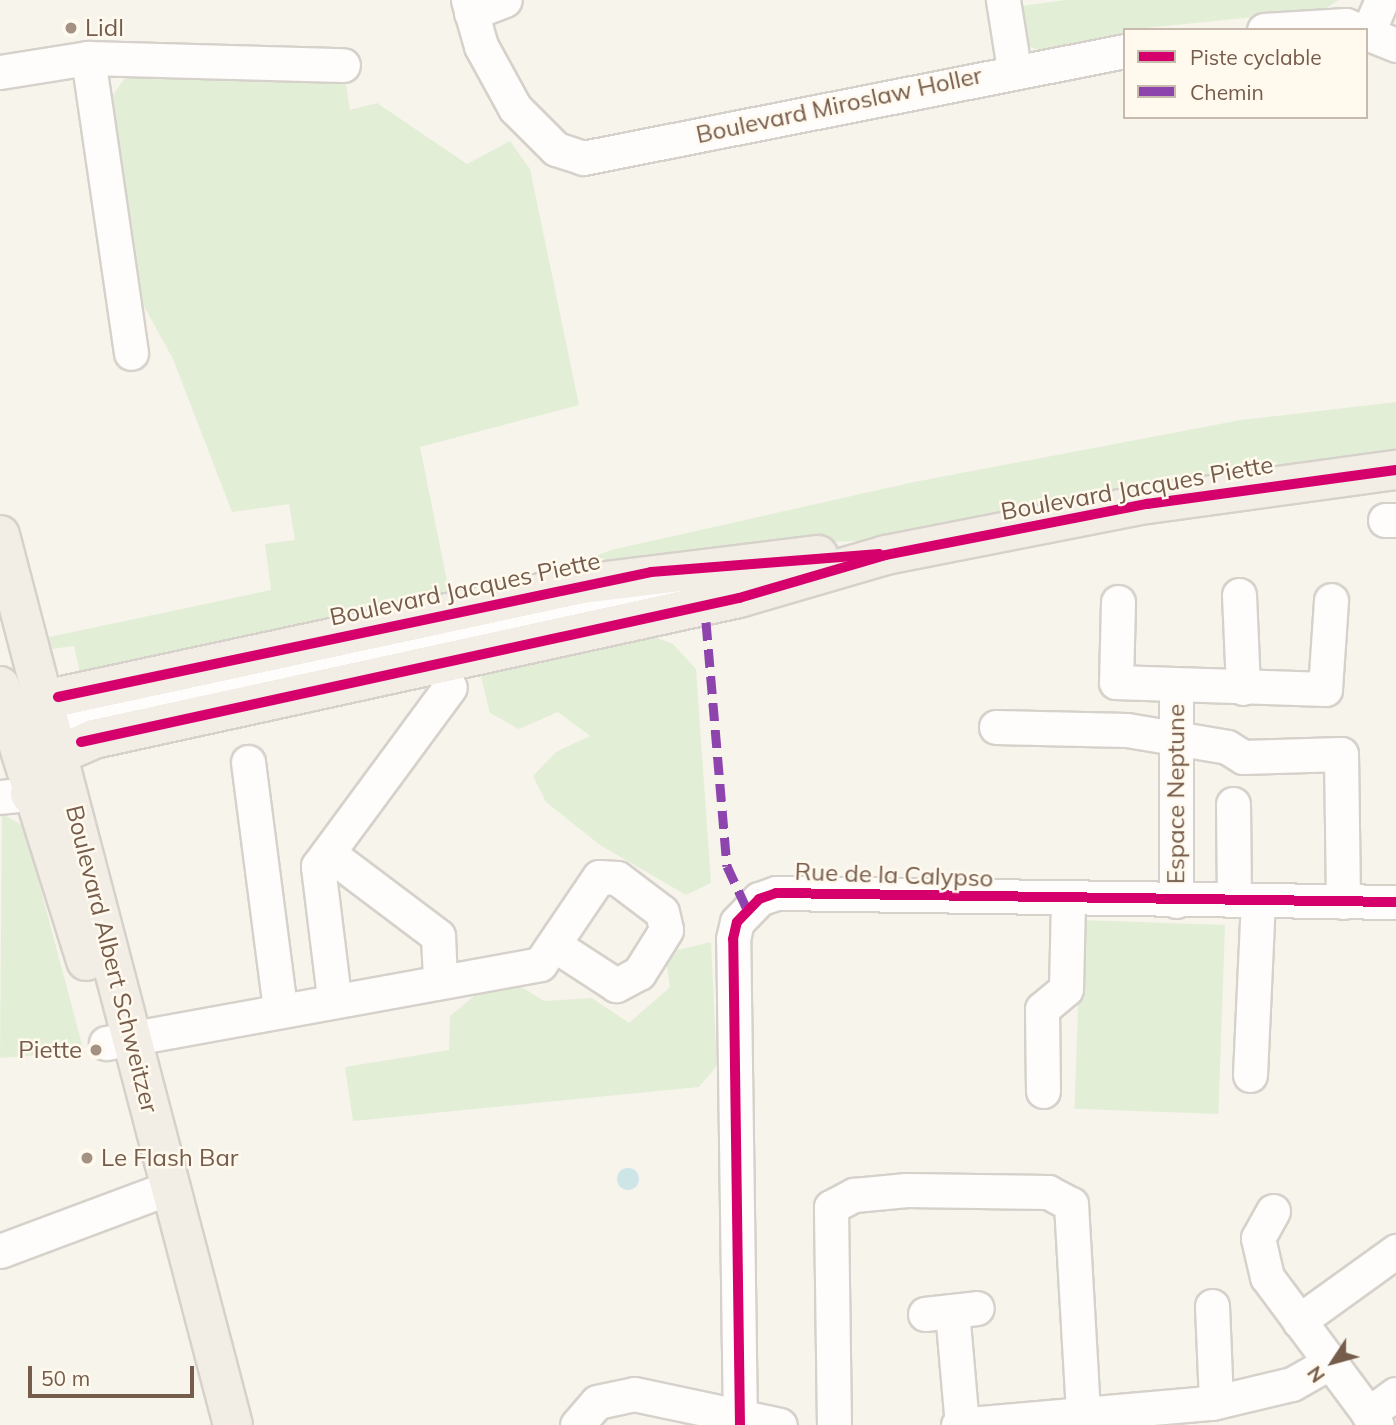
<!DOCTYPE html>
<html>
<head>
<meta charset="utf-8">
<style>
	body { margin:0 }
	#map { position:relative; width:1396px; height:1425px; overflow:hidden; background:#f7f4ec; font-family:Mulish,sans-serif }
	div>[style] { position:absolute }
	.green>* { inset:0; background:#e3eed7; transform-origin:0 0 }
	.water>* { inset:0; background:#cee5e8 }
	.round { border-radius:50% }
	.roads { filter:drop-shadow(2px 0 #d6d1ca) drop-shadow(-2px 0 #d6d1ca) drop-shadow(0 2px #d6d1ca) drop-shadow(0 -2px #d6d1ca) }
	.minor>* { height:33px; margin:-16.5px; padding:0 16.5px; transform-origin:16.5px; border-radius:16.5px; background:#fefdfc }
	.major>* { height:38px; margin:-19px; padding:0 19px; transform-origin:19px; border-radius:19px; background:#f2eee6 }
	.quiet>* { height:9px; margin-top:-4.5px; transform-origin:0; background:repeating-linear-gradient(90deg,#8e44ad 0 18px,transparent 0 27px) }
	.cycleway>* { height:10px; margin:-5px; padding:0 5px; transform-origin:5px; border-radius:5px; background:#d6006c }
	.dots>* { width:19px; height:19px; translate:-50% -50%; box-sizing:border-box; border:4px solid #fff9ee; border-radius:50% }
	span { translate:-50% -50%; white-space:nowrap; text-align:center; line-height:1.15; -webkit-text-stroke:5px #fff9ee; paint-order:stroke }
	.poi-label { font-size:24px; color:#765c4b }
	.left { translate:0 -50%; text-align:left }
	.right { translate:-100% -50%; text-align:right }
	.street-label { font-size:24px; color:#765c4b }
	.legend { position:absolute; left:1123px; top:28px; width:245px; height:91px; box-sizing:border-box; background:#fff9ee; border:2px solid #c8baad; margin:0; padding:9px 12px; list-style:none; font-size:21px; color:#765c4b }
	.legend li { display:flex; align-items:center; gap:14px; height:35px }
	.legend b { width:35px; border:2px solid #c8baad }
	.north { position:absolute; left:1298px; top:1327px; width:70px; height:70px; -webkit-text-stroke:5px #fff9ee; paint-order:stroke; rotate:234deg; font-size:19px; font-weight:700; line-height:28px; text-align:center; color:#765c4b }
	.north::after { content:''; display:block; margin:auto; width:24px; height:32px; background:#765c4b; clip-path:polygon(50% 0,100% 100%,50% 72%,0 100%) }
	.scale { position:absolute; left:28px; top:1366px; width:166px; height:32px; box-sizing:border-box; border:4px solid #765c4b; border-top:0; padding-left:9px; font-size:21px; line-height:24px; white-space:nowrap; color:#765c4b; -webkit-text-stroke:5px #fff9ee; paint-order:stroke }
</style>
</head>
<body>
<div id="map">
	<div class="green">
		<div style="clip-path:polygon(1065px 0,1339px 0,1323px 10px,1125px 30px,1125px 36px,1038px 50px,1026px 45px,1015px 7px)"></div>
		<div style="clip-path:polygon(127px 75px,345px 78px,350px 110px,377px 103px,467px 164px,510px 141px,530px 169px,579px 405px,420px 447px,450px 596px,81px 677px,74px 646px,52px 649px,49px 637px,271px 590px,265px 544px,295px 540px,289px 504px,232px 512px,173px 359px,134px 288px,110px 99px)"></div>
		<div style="clip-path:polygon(1396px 402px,1396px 455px,890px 539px,710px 549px,565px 568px,611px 550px,914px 482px,1241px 420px)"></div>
		<div style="clip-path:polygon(652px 636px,673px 644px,696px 669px,711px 883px,686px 895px,600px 845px,546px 802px,533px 776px,556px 752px,590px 736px,558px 712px,519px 729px,490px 713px,480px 673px)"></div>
		<div style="clip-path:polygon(2px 814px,24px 826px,84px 1052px,0 1058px)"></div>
		<div style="left:1225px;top:925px;width:189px;height:144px;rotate:92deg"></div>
		<div style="clip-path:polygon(711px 942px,717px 1066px,699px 1087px,353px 1121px,345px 1067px,449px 1050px,450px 1016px,485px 987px,512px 981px,544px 1001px,592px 998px,629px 1023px,670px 987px,665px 953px)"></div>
	</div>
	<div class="water">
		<div class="round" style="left:617px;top:1168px;width:22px;height:22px"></div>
	</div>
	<div class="roads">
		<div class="minor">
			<div style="left:468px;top:0;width:48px;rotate:74.2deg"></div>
			<div style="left:481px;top:46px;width:71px;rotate:61.3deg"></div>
			<div style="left:515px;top:108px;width:58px;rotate:45deg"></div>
			<div style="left:556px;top:149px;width:28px;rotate:18deg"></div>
			<div style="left:583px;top:158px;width:552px;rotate:-11.17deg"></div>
			<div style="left:1003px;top:0;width:70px;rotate:80.9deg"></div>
			<div style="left:471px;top:13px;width:36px;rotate:-21deg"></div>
			<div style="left:1264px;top:30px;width:82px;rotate:-3.5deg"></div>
			<div style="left:1346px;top:25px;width:54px;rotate:21.8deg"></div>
			<div style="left:1369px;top:30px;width:33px;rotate:-67deg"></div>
			<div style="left:88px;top:58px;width:298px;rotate:81.7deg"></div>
			<div style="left:0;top:72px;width:89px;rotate:-9deg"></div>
			<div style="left:88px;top:58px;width:255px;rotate:1.6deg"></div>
			<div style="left:1385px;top:520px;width:11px"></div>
			<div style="left:1239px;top:595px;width:93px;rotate:87.5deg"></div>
			<div style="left:1118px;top:602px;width:80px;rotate:91.4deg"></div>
			<div style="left:1116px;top:682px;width:209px;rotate:1.9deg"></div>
			<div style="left:1325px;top:689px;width:89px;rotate:-86.1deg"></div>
			<div style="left:70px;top:720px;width:631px;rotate:-12.08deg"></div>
			<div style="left:996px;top:727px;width:131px;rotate:1.3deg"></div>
			<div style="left:1127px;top:730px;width:101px;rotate:9.6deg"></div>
			<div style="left:1227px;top:747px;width:19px;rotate:32deg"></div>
			<div style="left:1243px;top:757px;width:98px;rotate:-1.8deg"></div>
			<div style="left:1341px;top:754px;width:148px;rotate:89.2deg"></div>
			<div style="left:248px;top:762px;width:249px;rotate:82.6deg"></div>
			<div style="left:0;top:797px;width:30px;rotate:-6deg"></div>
			<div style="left:1233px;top:804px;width:96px;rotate:89.4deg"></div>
			<div style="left:328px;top:853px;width:138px;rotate:37deg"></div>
			<div style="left:438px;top:936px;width:43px;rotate:87.3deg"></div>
			<div style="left:1176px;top:901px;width:214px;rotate:-90deg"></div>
			<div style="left:334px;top:997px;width:132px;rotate:-97deg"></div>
			<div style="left:318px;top:866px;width:222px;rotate:-53.6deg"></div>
			<div style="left:106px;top:1043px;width:441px;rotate:-10.3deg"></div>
			<div style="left:540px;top:964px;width:105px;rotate:-55.9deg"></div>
			<div style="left:599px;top:877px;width:18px;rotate:3deg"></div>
			<div style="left:617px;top:878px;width:56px;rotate:37.1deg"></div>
			<div style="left:662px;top:912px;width:18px;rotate:77deg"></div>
			<div style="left:666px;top:930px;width:51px;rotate:122.1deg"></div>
			<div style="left:639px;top:973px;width:26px;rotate:152deg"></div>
			<div style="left:616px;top:985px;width:72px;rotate:-147deg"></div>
			<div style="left:1250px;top:1075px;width:174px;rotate:-87.4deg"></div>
			<div style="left:1043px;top:1091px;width:82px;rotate:-90.7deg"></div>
			<div style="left:1042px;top:1009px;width:31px;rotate:-40deg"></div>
			<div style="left:1066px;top:989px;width:88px;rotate:-88.7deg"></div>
			<div style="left:1273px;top:1211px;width:31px;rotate:119deg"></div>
			<div style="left:1258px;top:1238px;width:40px;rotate:77deg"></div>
			<div style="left:1267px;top:1277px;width:184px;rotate:53.4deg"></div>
			<div style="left:0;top:1251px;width:183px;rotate:-20.5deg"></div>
			<div style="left:1212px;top:1306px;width:96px;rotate:87.6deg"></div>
			<div style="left:952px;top:1311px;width:114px;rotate:85deg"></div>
			<div style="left:925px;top:1314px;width:52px;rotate:-6.6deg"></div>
			<div style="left:1299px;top:1321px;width:120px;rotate:-35.8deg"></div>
			<div style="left:1368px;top:1414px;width:34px;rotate:-36deg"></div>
			<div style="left:577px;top:1425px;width:30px;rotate:-49deg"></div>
			<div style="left:597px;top:1402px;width:38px;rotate:-12deg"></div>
			<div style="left:634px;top:1394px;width:149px;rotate:12deg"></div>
			<div style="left:740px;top:1425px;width:486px;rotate:-90.8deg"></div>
			<div style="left:733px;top:939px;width:17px;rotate:-77deg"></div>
			<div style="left:737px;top:922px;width:32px;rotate:-46deg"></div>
			<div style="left:759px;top:899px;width:18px;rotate:-19deg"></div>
			<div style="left:776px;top:893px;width:620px;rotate:0.83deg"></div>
			<div style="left:834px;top:1425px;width:218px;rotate:-90.8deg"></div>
			<div style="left:831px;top:1207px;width:26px;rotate:-28deg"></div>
			<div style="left:854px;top:1195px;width:53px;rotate:-5.4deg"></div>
			<div style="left:907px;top:1190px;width:141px;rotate:0.8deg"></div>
			<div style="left:1048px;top:1192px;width:26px;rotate:28deg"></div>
			<div style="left:1071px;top:1204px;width:210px;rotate:86.7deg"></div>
			<div style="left:958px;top:1425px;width:255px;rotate:-5deg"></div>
			<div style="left:1212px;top:1403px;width:82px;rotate:-13.4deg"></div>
			<div style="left:1292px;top:1384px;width:43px;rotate:-29.6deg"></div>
		</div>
		<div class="major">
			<div style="left:0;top:535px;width:920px;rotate:75.33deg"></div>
			<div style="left:0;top:686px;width:288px;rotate:72.6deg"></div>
			<div style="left:10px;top:726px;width:56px;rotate:-31.1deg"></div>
			<div style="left:58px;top:697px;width:536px;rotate:-12.17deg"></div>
			<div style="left:582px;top:584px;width:238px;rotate:-7deg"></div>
			<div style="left:30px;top:794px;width:40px;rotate:-62deg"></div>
			<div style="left:49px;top:759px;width:49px;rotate:-24deg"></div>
			<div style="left:94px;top:739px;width:660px;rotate:-12.33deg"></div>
			<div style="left:739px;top:598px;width:153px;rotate:-16.3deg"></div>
			<div style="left:886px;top:555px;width:266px;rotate:-11.1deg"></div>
			<div style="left:1147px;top:504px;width:251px;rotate:-7.8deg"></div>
		</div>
	</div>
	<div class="quiet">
		<div style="left:706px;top:622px;width:245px;rotate:85.1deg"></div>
		<div style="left:727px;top:866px;width:47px;rotate:65.1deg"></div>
	</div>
	<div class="cycleway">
		<div style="left:58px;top:697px;width:606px;rotate:-11.9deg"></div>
		<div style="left:651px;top:572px;width:229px;rotate:-4.5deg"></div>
		<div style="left:81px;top:742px;width:674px;rotate:-12.34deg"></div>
		<div style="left:739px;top:598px;width:153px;rotate:-16.3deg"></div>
		<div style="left:886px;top:555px;width:266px;rotate:-11.1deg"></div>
		<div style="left:1147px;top:504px;width:251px;rotate:-7.8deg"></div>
		<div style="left:740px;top:1425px;width:486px;rotate:-90.8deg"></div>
		<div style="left:733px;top:939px;width:17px;rotate:-77deg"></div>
		<div style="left:737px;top:922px;width:32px;rotate:-46deg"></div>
		<div style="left:759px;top:899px;width:18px;rotate:-19deg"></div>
		<div style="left:776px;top:893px;width:620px;rotate:0.83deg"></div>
	</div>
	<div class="dots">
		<div style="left:71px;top:28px;background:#a39183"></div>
		<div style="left:96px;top:1050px;background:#a39183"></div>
		<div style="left:87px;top:1158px;background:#a39183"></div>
	</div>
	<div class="poi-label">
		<span class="left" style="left:85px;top:28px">Lidl</span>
		<span class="right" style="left:82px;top:1050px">Piette</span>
		<span class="left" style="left:101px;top:1158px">Le Flash Bar</span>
	</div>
	<div class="street-label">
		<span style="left:839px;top:105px;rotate:-12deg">Boulevard Miroslaw Holler</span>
		<span style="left:1137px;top:488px;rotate:-10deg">Boulevard Jacques Piette</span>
		<span style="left:465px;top:589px;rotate:-12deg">Boulevard Jacques Piette</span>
		<span style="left:1176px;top:794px;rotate:-90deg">Espace Neptune</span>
		<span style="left:894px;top:875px;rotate:2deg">Rue de la Calypso</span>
		<span style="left:112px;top:959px;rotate:76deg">Boulevard Albert Schweitzer</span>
	</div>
	<ul class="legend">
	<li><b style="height:9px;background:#d6006c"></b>Piste cyclable</li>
	<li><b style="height:9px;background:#8e44ad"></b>Chemin</li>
	</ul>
	<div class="north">N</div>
	<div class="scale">50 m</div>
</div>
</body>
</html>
